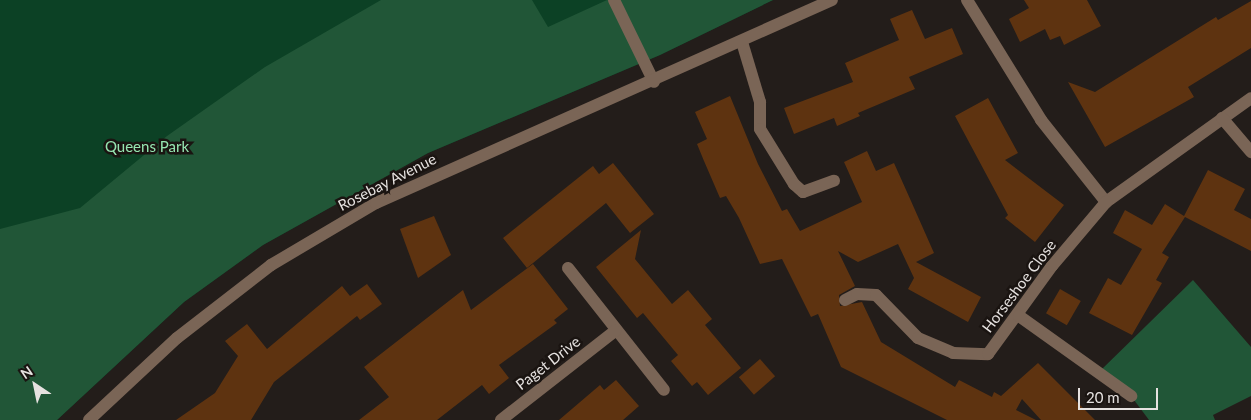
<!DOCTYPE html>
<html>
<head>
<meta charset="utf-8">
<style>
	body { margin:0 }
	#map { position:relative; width:1251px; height:420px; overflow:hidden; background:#231d1a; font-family:Lato,sans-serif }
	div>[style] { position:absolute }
	.green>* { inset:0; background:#0c4125 }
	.forest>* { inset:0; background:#215637 }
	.building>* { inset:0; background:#5e3310; transform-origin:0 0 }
	.minor>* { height:12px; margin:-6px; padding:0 6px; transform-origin:6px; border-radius:6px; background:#7a6556 }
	span { translate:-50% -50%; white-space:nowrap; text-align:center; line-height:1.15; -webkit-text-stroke:5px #1a1411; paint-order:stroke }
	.park-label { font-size:15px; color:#96e6b1 }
	.street-label { font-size:15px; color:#e6e2e0 }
	.north { position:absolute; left:10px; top:360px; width:50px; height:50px; -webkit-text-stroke:4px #1a1411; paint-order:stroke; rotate:326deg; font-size:14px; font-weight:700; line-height:20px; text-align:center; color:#e6e2e0 }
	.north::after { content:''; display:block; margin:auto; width:18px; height:22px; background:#e6e2e0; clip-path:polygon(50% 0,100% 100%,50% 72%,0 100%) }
	.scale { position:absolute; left:1078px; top:388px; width:80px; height:22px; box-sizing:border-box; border:2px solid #e6e2e0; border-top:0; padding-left:6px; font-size:15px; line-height:18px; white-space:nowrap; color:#e6e2e0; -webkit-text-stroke:4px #1a1411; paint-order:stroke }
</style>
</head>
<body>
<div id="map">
	<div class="green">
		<div style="clip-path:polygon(0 0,773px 0,660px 55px,428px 153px,263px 245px,184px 302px,57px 420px,0 420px)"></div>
	</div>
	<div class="forest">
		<div style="clip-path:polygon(381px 0,532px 0,548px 27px,607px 0,773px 0,660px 55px,428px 153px,263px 245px,184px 302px,57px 420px,0 420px,0 229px,80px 208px,167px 136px,265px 67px)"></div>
		<div style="clip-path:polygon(1193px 280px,1251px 347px,1251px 396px,1213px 415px,1215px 420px,1149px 420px,1131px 396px,1101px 370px)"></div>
	</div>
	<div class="building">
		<div style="clip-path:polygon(1024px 0,1087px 0,1101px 26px,1064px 45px,1060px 36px,1050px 40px,1045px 29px,1020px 42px,1009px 19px,1029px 8px)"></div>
		<div style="clip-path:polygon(1251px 1px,1251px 48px,1188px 87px,1194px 97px,1105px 147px,1068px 82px,1095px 92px,1216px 17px,1218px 20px)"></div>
		<div style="clip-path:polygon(912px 10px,925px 39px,952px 28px,963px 54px,909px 77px,915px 89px,858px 113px,860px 116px,837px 126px,834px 118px,794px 134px,784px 108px,853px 82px,845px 63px,899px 40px,890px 19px)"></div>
		<div style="clip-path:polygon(730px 96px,758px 164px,782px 211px,787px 209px,800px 231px,862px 202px,844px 162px,867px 151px,876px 171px,894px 163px,911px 201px,934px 253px,916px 262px,981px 297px,968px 322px,908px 289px,914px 278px,898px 244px,858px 262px,838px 251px,855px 286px,839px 295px,840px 306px,862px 302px,881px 342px,955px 387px,959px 380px,992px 397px,994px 392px,1001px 396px,1038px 363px,1095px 420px,1041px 420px,1022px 399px,1016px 410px,1036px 420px,947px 420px,841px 367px,818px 314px,811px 317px,782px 259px,760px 264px,739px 218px,726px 196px,720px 198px,704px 161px,697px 144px,707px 139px,695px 112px)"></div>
		<div style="clip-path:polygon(988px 98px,1018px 153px,1005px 160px,1064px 205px,1035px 242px,1005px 218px,1008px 215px,955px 116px)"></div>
		<div style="clip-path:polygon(613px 163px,654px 214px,630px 233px,606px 203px,527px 268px,503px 238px,593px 166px,599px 174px)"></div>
		<div style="clip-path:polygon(1208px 170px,1245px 189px,1234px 210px,1251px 219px,1251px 251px,1185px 217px,1162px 253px,1169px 257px,1156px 280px,1162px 283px,1132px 335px,1089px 313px,1108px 278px,1121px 285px,1142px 249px,1113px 233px,1125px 210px,1152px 225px,1165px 204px,1184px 216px)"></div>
		<div style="clip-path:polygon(434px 216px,451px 255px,418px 278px,400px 229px)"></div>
		<div style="clip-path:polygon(641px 230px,635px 259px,672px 304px,688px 290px,712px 319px,705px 325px,741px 368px,708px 395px,697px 382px,692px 386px,671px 361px,678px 355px,643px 313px,637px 318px,596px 267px)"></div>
		<div style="clip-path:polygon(533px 264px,568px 309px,554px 320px,557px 323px,499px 365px,509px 378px,489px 394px,482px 385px,437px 420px,359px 420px,389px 397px,364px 367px,463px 290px,471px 310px)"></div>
		<div style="clip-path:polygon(367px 284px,382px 304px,360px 320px,357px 316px,274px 382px,251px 420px,176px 420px,215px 393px,238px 356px,225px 341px,247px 324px,267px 349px,342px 286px,350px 296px)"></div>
		<div style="left:1060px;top:289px;width:24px;height:28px;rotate:30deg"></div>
		<div style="left:760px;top:359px;width:23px;height:28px;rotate:49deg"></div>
		<div style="clip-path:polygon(616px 380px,639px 406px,623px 420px,559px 420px,600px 385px,604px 390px)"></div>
	</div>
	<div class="minor">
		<div style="left:614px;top:0;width:91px;rotate:64deg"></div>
		<div style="left:967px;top:0;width:141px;rotate:58.3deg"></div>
		<div style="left:1041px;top:120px;width:105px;rotate:51.6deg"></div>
		<div style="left:1106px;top:202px;width:178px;rotate:-35.6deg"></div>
		<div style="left:742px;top:42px;width:63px;rotate:73.3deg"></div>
		<div style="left:760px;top:102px;width:27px;rotate:90deg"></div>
		<div style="left:760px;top:129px;width:65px;rotate:58.3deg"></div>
		<div style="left:794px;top:184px;width:12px;rotate:42deg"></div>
		<div style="left:803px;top:192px;width:33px;rotate:-20deg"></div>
		<div style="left:1222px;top:118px;width:45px;rotate:49.5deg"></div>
		<div style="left:568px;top:268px;width:155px;rotate:51.8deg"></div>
		<div style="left:845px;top:300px;width:13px;rotate:-27deg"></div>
		<div style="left:857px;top:294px;width:19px;rotate:3deg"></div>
		<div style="left:876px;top:295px;width:60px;rotate:45.7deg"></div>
		<div style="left:918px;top:338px;width:38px;rotate:23deg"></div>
		<div style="left:953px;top:353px;width:35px;rotate:2deg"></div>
		<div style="left:988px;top:354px;width:109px;rotate:-54deg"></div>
		<div style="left:1052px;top:266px;width:84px;rotate:-49.8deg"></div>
		<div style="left:1019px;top:316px;width:138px;rotate:35.5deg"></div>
		<div style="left:89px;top:420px;width:120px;rotate:-43deg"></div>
		<div style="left:177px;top:338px;width:119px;rotate:-37.8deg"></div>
		<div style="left:271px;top:265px;width:122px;rotate:-30.6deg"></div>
		<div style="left:376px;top:203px;width:499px;rotate:-24deg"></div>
		<div style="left:501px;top:420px;width:145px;rotate:-38deg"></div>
	</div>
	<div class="park-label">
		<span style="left:147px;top:147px">Queens Park</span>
	</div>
	<div class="street-label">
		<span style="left:387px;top:182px;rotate:-27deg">Rosebay Avenue</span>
		<span style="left:1019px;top:286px;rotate:-53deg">Horseshoe Close</span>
		<span style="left:548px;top:363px;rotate:-38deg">Paget Drive</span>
	</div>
	<div class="north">N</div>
	<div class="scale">20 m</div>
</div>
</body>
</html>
